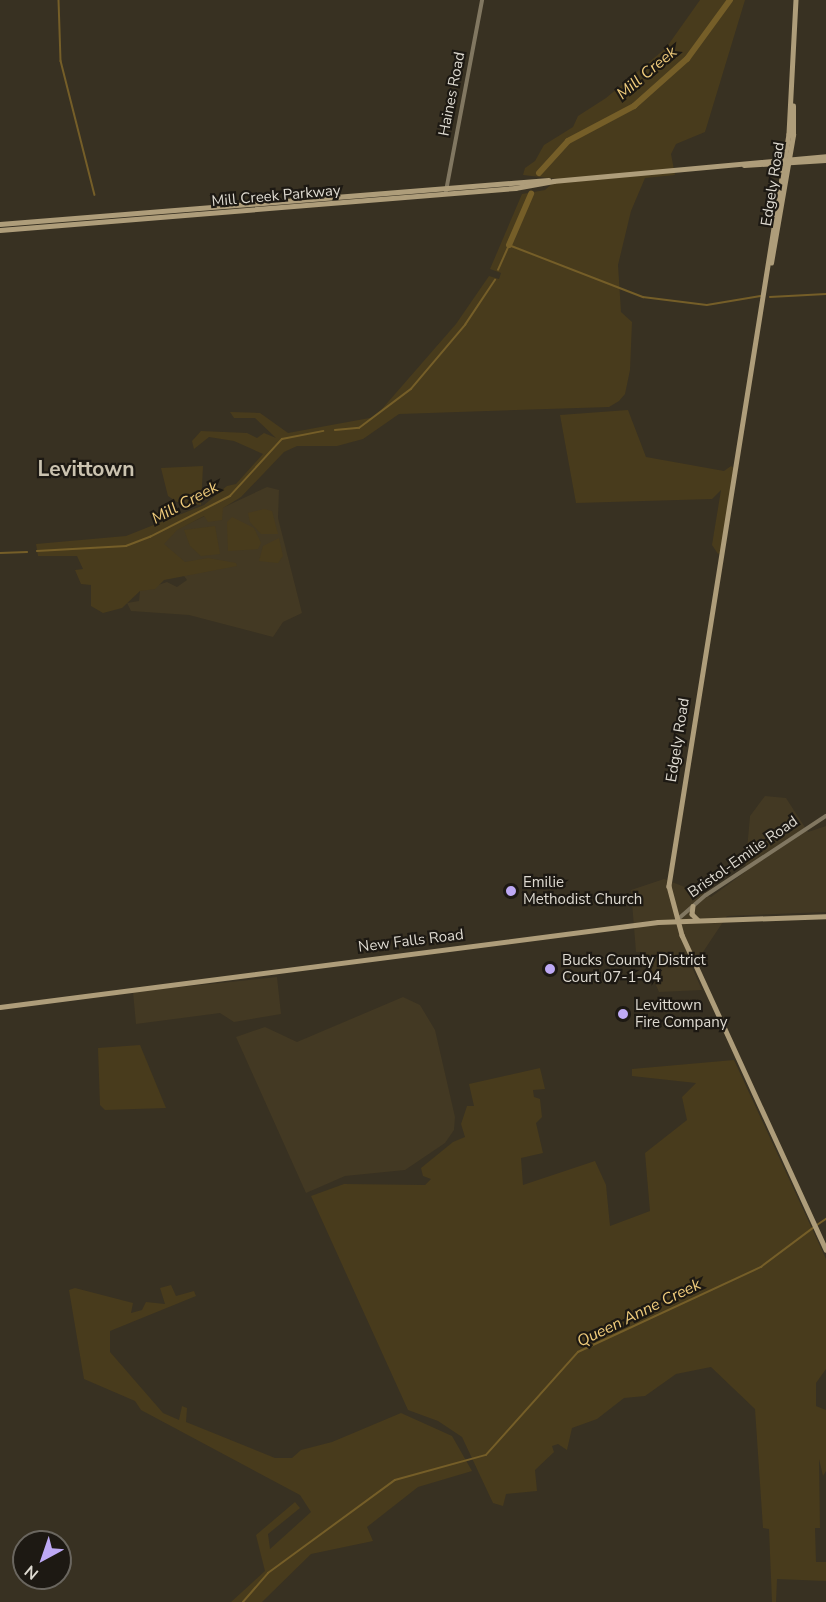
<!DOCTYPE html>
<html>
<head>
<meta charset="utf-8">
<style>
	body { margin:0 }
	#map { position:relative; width:826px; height:1602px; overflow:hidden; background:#383122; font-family:"Nunito Sans",sans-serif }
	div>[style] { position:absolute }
	.built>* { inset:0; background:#433923 }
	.green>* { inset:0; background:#483b1c }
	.stream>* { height:1.5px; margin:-0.75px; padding:0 0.75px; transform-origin:0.75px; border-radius:0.75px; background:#755e28 }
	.river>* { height:6px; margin:-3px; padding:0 3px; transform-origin:3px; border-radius:3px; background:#755e28 }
	.tertiary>* { height:4px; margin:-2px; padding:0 2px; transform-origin:2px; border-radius:2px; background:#817761 }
	.secondary>* { height:4.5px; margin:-2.25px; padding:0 2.25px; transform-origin:2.25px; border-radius:2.25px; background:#ae9d7a }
	.dots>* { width:16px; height:16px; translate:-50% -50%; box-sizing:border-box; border:3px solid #1d1913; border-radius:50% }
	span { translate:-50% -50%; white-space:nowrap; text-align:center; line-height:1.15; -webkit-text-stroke:4.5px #1d1913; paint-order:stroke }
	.street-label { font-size:15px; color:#dedad1 }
	.poi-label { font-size:15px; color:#dedad1 }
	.left { translate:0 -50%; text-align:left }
	.water-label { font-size:16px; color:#efcb7b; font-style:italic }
	.district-label { font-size:21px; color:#cbc3b0; font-weight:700 }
	.north { position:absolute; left:12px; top:1530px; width:60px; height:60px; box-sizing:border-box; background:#1d1913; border:2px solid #6a665f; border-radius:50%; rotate:220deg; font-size:16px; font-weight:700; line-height:24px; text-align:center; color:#dedad1 }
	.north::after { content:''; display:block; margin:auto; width:21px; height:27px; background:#bea9f5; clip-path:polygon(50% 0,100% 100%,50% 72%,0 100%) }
</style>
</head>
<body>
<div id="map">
	<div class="built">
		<div style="clip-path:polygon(267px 487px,279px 490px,278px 518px,302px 613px,283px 622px,273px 637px,189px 615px,131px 611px,127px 603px,139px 601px,140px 591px,167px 582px,177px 587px,187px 580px,156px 539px)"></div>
		<div style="clip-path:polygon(765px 796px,786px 798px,808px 832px,826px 826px,826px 912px,727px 916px,699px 958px,690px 963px,702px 990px,659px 992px,641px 952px,636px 952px,631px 890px,664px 879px,711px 897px,745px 872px,750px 816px)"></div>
		<div style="clip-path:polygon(277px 977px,281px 1014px,234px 1022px,220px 1013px,136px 1024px,133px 992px)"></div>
		<div style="clip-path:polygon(403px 997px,420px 1005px,435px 1030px,455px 1117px,454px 1130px,445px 1143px,405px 1170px,345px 1176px,306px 1193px,236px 1037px,265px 1027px,297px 1042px)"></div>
	</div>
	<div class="green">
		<div style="clip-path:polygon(700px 0,745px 0,705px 132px,676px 144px,671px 154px,675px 175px,645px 178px,631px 211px,618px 265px,621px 312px,632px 322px,630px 370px,625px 394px,619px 401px,609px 407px,399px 414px,363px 439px,337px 446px,297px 446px,284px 452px,241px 497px,223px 508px,222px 520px,208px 522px,204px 516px,177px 530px,164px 544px,185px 562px,208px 558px,236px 563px,237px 566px,164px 580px,155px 589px,140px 591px,122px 608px,103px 613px,91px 606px,91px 585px,81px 584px,75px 570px,83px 569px,77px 556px,38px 556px,36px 544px,126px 536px,204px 505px,227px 486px,236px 484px,263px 454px,234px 441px,209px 437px,194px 449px,192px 441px,201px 431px,247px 433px,257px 438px,264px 433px,276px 438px,255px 418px,234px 418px,230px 412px,260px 413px,288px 433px,375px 417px,456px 324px,489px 276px,499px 279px,501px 273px,490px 269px,522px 194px,545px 190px,557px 179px,523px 175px,525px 168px,535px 161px,544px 145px,573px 127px,578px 116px,606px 98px,666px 48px)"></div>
		<div style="clip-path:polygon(628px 410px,646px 457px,724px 471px,731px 466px,735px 469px,721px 552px,718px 554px,712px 545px,721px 490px,712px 499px,576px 503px,560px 415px)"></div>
		<div style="clip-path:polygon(203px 466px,201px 505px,177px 502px,168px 496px,161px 468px)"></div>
		<div style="clip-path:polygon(264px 509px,272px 511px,278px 534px,261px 534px,250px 522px,248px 513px)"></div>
		<div style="clip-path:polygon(232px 517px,254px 528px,261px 543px,258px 549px,228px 551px,227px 522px)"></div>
		<div style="clip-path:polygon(215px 526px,220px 554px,201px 556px,190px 546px,184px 530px)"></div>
		<div style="clip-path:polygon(279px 538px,283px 556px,278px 563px,259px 561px,263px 546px)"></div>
		<div style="clip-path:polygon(140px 1045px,166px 1108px,105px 1110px,100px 1105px,98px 1048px)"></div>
		<div style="clip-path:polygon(734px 1060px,826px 1259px,826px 1369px,816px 1383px,816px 1406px,826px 1410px,826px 1471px,823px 1476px,819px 1459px,820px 1528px,815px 1528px,816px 1562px,826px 1562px,826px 1581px,777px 1579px,776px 1602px,772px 1602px,769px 1529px,763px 1528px,755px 1409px,711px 1367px,676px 1374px,645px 1396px,624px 1398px,597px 1419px,572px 1428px,567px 1450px,558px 1444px,552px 1446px,554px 1452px,535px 1470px,537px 1491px,506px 1494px,503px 1506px,493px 1503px,462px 1437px,438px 1421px,408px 1410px,311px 1196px,344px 1184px,425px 1185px,431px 1179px,423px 1176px,421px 1168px,453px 1142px,465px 1137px,461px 1124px,467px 1106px,474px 1106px,469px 1084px,540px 1068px,545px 1089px,533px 1090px,534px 1097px,540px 1099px,542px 1117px,536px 1123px,543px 1153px,521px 1158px,523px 1185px,595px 1161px,606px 1185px,610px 1226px,650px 1211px,645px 1153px,687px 1120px,682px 1097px,696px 1083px,632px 1076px,632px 1069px)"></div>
		<div style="clip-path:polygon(171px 1285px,176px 1296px,194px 1291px,196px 1296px,110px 1331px,110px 1352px,163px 1413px,179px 1420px,182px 1406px,187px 1408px,186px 1422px,275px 1458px,292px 1458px,301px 1450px,332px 1442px,401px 1413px,452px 1436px,472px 1471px,418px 1487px,367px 1527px,373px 1541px,311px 1554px,262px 1602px,231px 1602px,265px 1571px,256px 1535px,295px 1502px,300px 1508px,268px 1534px,270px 1549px,311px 1512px,300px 1495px,141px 1410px,135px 1401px,84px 1379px,69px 1290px,75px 1288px,133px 1303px,131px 1313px,142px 1310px,146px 1302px,165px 1304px,160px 1288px)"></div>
	</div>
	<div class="stream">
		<div style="left:59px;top:0;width:61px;rotate:88.1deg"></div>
		<div style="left:61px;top:61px;width:138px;rotate:75.8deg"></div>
		<div style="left:498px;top:270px;width:27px;rotate:-66deg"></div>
		<div style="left:509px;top:245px;width:144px;rotate:21.2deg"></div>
		<div style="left:643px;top:297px;width:64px;rotate:7.1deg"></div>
		<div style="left:707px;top:305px;width:54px;rotate:-9.6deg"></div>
		<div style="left:770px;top:297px;width:56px;rotate:-3.1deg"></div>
		<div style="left:335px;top:430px;width:24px;rotate:-5deg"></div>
		<div style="left:359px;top:428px;width:65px;rotate:-36.9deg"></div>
		<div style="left:411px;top:389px;width:84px;rotate:-49.8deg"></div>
		<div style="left:465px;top:325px;width:54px;rotate:-56.3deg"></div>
		<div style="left:37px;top:551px;width:89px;rotate:-3.2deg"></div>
		<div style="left:126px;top:546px;width:26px;rotate:-21deg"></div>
		<div style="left:150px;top:537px;width:90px;rotate:-27.1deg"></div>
		<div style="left:230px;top:496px;width:77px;rotate:-47.6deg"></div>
		<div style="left:282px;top:439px;width:42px;rotate:-11deg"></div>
		<div style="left:0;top:553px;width:27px;rotate:-2deg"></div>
		<div style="left:817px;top:1225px;width:11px;rotate:-34deg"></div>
		<div style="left:243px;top:1602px;width:38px;rotate:-49deg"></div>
		<div style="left:268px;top:1573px;width:157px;rotate:-36.2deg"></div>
		<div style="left:395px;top:1480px;width:94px;rotate:-15.4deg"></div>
		<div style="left:486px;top:1455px;width:138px;rotate:-48.2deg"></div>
		<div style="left:578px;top:1352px;width:202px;rotate:-24.9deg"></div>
		<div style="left:761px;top:1267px;width:65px;rotate:-36.9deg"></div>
	</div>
	<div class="river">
		<div style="left:539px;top:173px;width:43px;rotate:-47.8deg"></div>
		<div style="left:568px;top:141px;width:75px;rotate:-27.9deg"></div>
		<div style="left:634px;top:106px;width:71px;rotate:-41.6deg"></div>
		<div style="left:687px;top:59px;width:73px;rotate:-53.9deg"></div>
		<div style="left:509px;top:245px;width:56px;rotate:-66.7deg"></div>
	</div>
	<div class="tertiary">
		<div style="left:446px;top:191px;width:194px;rotate:-79.3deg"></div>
		<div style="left:677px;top:920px;width:38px;rotate:-41deg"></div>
		<div style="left:706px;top:895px;width:144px;rotate:-33.4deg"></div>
	</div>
	<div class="secondary">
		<div style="left:796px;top:0;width:134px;rotate:93deg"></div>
		<div style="left:789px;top:134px;width:762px;rotate:99.07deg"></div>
		<div style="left:669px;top:886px;width:51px;rotate:75.1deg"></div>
		<div style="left:682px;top:935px;width:346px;rotate:65.4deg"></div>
		<div style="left:744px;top:165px;width:82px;rotate:-3.5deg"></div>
		<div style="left:0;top:224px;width:550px;rotate:-4.59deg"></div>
		<div style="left:0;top:230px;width:517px;rotate:-4.66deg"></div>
		<div style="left:515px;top:188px;width:39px;rotate:-10deg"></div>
		<div style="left:553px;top:181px;width:274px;rotate:-5.2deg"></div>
		<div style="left:771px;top:263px;width:130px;rotate:-80.2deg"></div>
		<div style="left:793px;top:135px;width:29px;rotate:-90deg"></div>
		<div style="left:693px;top:906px;width:8px;rotate:97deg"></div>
		<div style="left:692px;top:914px;width:8px;rotate:45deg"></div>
		<div style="left:0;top:1007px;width:663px;rotate:-7.36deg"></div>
		<div style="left:658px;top:922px;width:168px;rotate:-2deg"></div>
	</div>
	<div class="dots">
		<div style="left:511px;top:891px;background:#bea9f5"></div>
		<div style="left:550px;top:969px;background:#bea9f5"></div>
		<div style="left:623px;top:1014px;background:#bea9f5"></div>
	</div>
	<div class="street-label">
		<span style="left:452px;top:94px;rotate:-79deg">Haines Road</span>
		<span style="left:773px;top:184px;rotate:-81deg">Edgely Road</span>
		<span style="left:276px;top:196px;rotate:-5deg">Mill Creek Parkway</span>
		<span style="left:678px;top:740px;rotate:-81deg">Edgely Road</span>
		<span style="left:743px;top:857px;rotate:-35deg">Bristol-Emilie Road</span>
		<span style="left:411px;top:941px;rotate:-7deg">New Falls Road</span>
	</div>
	<div class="poi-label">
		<span class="left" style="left:523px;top:891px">Emilie<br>Methodist Church</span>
		<span class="left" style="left:562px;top:969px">Bucks County District<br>Court 07-1-04</span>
		<span class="left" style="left:635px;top:1014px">Levittown<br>Fire Company</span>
	</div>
	<div class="water-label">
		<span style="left:647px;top:73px;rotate:-40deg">Mill Creek</span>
		<span style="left:185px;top:503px;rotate:-28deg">Mill Creek</span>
		<span style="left:639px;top:1313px;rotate:-26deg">Queen Anne Creek</span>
	</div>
	<div class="district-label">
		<span style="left:86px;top:469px">Levittown</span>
	</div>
	<div class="north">N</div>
</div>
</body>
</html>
